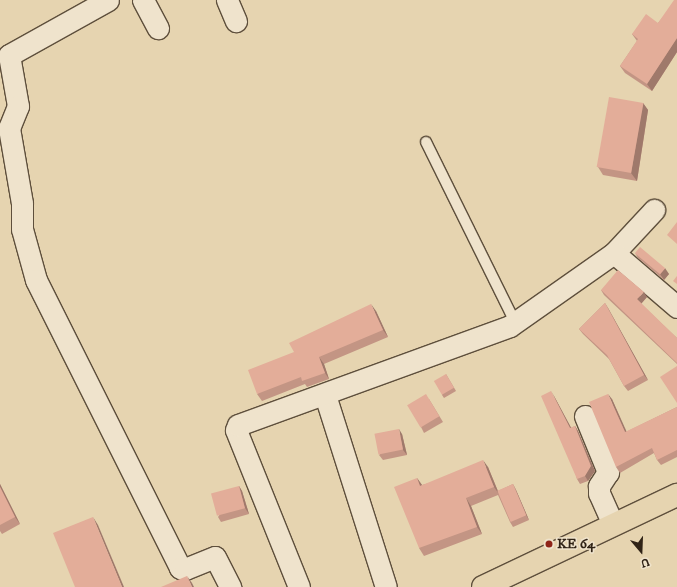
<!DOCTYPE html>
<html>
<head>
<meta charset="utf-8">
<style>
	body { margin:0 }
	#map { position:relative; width:677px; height:587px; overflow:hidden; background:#e6d4b0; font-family:"IM FELL DW Pica",serif }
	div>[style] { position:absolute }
	.roads { filter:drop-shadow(1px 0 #5e4f3c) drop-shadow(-1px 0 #5e4f3c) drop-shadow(0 1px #5e4f3c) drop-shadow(0 -1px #5e4f3c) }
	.lane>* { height:10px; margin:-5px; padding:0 5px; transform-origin:5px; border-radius:5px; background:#efe3cc }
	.street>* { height:21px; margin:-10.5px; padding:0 10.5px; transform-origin:10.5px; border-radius:10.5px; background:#efe3cc }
	.primary>* { height:22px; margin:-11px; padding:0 11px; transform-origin:11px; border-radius:11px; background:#e6d4b0 }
	.wall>* { inset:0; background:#c39584 }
	.shaded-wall>* { inset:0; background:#9f796b }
	.building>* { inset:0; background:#e3ad99; transform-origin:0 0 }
	.dots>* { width:11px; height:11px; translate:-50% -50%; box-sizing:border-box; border:2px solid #efe3cc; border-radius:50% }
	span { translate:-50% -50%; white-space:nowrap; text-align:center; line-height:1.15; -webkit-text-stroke:3px #efe3cc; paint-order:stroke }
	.poi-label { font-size:14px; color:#302316; font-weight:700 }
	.left { translate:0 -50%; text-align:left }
	.north { position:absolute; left:621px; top:531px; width:40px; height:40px; -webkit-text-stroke:3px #efe3cc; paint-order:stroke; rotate:161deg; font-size:11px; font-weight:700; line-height:16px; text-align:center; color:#302316 }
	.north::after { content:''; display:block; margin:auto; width:14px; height:18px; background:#302316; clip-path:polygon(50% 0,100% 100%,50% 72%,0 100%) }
</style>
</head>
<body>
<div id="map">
	<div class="roads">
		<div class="lane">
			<div style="left:426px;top:142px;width:203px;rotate:63.7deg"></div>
		</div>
		<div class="street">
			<div style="left:108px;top:0;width:113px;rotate:150.9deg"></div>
			<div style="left:9px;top:55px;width:52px;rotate:80deg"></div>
			<div style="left:18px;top:106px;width:24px;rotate:112deg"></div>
			<div style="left:9px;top:128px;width:76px;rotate:80.2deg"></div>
			<div style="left:22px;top:203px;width:26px;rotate:90deg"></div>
			<div style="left:22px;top:229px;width:53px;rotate:74.6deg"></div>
			<div style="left:36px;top:280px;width:322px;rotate:63.4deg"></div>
			<div style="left:180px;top:568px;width:5px;rotate:11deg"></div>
			<div style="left:185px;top:569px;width:32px;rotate:-22deg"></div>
			<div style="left:215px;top:557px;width:34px;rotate:63deg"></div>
			<div style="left:143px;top:0;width:32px;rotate:62deg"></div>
			<div style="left:227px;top:0;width:23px;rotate:67deg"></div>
			<div style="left:614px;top:253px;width:59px;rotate:-47.1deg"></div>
			<div style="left:325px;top:395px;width:201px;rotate:72.4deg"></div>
			<div style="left:585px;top:416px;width:61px;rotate:67.7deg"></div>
			<div style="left:608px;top:472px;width:17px;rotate:123deg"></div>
			<div style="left:599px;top:486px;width:7px;rotate:90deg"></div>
			<div style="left:599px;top:493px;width:34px;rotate:66deg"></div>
			<div style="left:299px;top:587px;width:169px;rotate:-111.9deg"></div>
			<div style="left:236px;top:430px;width:5px;rotate:-68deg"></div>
			<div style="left:238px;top:425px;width:289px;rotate:-20deg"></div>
			<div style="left:510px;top:326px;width:127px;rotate:-35.1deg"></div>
			<div style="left:614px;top:253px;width:83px;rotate:40.6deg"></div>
		</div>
		<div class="primary">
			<div style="left:483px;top:587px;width:215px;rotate:-25.4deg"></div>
		</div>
	</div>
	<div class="wall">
		<div style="clip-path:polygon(677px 0,677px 52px,652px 91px,625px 73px,620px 66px,637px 41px,632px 34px,658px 23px)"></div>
		<div style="clip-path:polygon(643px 103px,648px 110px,637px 181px,603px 175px,598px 167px)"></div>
		<div style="clip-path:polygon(635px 253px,669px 274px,664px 280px,638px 258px)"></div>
		<div style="clip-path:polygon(601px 290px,647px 297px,641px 304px,677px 338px,677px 364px,604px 295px)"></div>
		<div style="clip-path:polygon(605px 303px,608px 308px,648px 380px,628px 391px,624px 386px,609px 359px,583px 334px,579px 329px)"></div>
		<div style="clip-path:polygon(376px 311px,388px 337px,324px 364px,329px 379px,307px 387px,305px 384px,262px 401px,257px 394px)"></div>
		<div style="clip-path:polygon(446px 374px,456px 391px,444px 398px,442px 395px)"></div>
		<div style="clip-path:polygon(554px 396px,571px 428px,575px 426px,578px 431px,595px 471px,588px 481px,580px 484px,577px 479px)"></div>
		<div style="clip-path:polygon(429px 399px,443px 422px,424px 433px,421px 427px)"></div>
		<div style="clip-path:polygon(612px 399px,626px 432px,677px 407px,677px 457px,661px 465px,657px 460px,654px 453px,620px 473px,616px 467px)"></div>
		<div style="clip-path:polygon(402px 434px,407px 455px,383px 460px,379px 455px)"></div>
		<div style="clip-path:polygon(488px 467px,498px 491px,513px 484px,516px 490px,529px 520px,513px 527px,510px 522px,498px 495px,471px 506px,482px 534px,424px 556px,419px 548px,417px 478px,422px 485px)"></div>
		<div style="clip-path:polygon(0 484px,20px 524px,2px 534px,0 531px)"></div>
		<div style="clip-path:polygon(239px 486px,242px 491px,249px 514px,221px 522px,218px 517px)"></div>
	</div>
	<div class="shaded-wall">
		<div style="clip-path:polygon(677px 38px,677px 52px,652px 91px,647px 84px)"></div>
		<div style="clip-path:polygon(643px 103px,648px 110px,637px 181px,631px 173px)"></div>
		<div style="clip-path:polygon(665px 268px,669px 274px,664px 280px,660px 274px)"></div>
		<div style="clip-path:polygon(644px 292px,647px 297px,640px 305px,637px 299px)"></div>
		<div style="clip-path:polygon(605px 303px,608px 308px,648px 380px,644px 375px)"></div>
		<div style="clip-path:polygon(371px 304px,376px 311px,388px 337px,383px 330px)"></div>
		<div style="clip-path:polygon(319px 357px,324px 364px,329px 379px,325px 373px)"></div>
		<div style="clip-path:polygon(551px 391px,554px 396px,574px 433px,570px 428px)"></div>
		<div style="clip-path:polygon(608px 394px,612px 399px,629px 437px,625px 432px)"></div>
		<div style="clip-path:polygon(575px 426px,578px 431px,595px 471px,588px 481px,585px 476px)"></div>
		<div style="clip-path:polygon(399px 429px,402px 434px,407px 455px,403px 450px)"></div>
		<div style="clip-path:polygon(483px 460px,488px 467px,499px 494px,494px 487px)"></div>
		<div style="clip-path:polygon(417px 478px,422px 485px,420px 486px)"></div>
		<div style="clip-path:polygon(0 484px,20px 524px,15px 517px,0 487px)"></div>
		<div style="clip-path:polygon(513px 484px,516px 490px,529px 520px,526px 515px)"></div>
		<div style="clip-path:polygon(239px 486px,242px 491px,249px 514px,245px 508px)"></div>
		<div style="clip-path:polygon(466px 498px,471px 506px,482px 534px,477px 527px)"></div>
		<div style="clip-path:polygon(93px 517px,98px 525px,124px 587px,122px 587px)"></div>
		<div style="clip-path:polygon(187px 576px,192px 583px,194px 587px,192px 587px)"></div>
	</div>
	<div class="building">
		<div style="clip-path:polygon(674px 0,677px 0,677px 38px,647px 84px,620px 66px,638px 39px,632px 34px,646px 14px,658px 23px)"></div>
		<div style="left:609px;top:97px;width:35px;height:71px;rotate:10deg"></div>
		<div style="clip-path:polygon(677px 222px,677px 244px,667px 235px)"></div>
		<div style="left:640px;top:247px;width:33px;height:8px;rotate:40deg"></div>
		<div style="clip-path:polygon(618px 270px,644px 292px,637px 299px,677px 338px,677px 363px,601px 290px)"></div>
		<div style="clip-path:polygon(677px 276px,677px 284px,673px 281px)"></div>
		<div style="clip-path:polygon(605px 303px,644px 375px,624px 386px,607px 355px,579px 329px)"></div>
		<div style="clip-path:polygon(371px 304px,383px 330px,319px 357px,325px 373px,302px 381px,301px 377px,257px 394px,248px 370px,294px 352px,289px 343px)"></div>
		<div style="clip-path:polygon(677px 366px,677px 403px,660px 377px)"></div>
		<div style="left:446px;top:374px;width:16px;height:14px;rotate:60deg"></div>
		<div style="clip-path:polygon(551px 391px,570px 428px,575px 426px,591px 466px,585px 476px,577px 479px,541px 396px)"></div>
		<div style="left:426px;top:394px;width:26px;height:22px;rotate:59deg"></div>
		<div style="clip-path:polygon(608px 394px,625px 432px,677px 407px,677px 450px,657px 460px,652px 448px,616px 467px,589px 402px)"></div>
		<div style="left:399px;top:429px;width:21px;height:25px;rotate:79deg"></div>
		<div style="clip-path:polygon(483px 460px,494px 487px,466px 498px,477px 527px,419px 548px,394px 487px,417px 478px,420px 486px)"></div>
		<div style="left:513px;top:484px;width:34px;height:17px;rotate:67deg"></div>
		<div style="left:239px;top:486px;width:23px;height:29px;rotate:75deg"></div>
		<div style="clip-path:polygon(0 487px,15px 517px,0 525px)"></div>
		<div style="clip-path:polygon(93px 517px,122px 587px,75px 587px,53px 533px)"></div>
		<div style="clip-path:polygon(187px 576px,192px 587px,161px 587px)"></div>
	</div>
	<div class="dots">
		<div style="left:549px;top:544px;background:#8f2418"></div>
	</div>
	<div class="poi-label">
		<span class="left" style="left:557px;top:544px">KE 64</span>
	</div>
	<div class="north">U</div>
</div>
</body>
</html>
